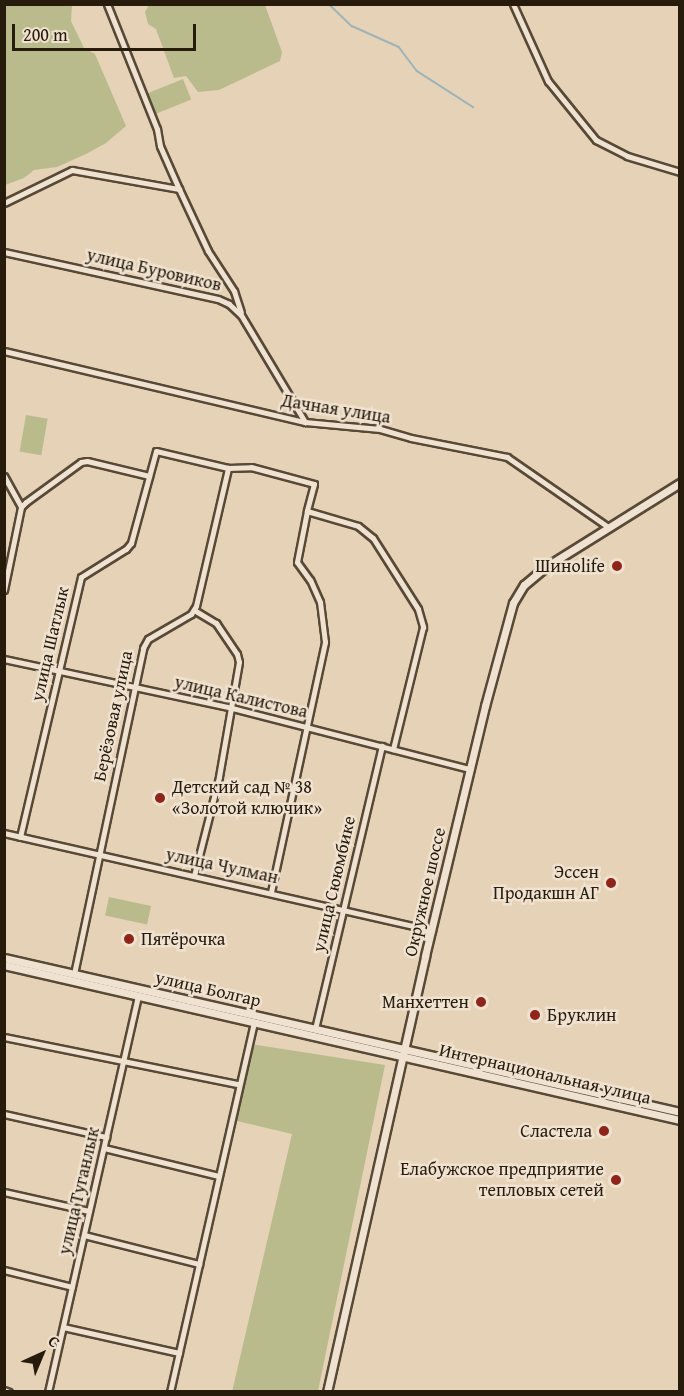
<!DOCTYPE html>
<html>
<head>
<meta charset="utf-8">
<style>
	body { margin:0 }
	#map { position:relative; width:684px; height:1396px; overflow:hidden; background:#e6d2b7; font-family:"Gentium Book Plus",serif }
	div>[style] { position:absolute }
	.green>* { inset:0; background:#b9bb8c; transform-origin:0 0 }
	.stream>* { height:1.5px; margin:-0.75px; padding:0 0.75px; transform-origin:0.75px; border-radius:0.75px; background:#9db4bb }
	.roads { filter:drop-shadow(2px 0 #574936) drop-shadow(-2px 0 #574936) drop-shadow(0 2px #574936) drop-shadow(0 -2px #574936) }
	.minor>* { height:5px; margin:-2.5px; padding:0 2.5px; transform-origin:2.5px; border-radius:2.5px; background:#efe2d0 }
	.tertiary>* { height:7px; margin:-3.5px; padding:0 3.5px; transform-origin:3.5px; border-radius:3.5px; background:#efe2d0 }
	.dots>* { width:16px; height:16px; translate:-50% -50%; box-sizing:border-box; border:3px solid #efe2d0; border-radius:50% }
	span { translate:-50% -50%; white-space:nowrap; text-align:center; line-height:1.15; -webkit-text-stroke:5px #efe2d0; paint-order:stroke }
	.street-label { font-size:18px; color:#271b0b }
	.poi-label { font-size:18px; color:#271b0b }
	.right { translate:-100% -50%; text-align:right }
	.left { translate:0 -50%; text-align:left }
	.frame { position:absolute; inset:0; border:6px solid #271b0b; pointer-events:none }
	.north { position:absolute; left:12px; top:1324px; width:60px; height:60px; -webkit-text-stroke:4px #efe2d0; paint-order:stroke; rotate:44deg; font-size:16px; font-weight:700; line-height:24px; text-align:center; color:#271b0b }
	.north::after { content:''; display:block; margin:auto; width:21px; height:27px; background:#271b0b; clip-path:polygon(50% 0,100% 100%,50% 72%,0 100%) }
	.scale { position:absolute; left:12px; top:24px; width:184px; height:27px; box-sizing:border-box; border:3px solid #271b0b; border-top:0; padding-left:8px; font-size:18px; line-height:21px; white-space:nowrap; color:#271b0b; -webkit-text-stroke:4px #efe2d0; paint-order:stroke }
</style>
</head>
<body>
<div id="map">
	<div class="green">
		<div style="clip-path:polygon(5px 4px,72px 5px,71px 21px,84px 48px,95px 54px,126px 126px,106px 143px,86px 154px,57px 167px,34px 170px,24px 178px,5px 185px)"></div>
		<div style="clip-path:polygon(149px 5px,265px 5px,282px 52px,280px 61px,219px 90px,198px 92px,186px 76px,174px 78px,156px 29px,148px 24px,145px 12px)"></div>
		<div style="left:183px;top:79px;width:22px;height:40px;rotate:68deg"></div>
		<div style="left:26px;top:415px;width:22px;height:37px;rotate:10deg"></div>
		<div style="left:109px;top:897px;width:43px;height:19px;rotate:12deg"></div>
		<div style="clip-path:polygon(250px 1044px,385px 1065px,318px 1391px,232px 1392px,292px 1134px,233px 1120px)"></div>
	</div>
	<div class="stream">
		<div style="left:329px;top:4px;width:32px;rotate:44deg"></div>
		<div style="left:352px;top:26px;width:51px;rotate:24.1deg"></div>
		<div style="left:399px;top:47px;width:30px;rotate:53deg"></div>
		<div style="left:417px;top:71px;width:67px;rotate:32.7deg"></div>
	</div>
	<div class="roads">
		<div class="minor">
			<div style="left:107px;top:4px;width:135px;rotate:68.2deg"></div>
			<div style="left:157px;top:129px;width:17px;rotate:80deg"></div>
			<div style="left:160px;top:146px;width:47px;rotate:66.2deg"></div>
			<div style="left:513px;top:4px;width:85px;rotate:65.6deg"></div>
			<div style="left:548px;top:81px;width:76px;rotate:50.9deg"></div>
			<div style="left:596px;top:140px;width:35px;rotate:27deg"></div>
			<div style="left:627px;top:156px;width:55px;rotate:16.8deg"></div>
			<div style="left:4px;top:203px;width:76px;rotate:-25.9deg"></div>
			<div style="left:72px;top:170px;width:109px;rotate:10.1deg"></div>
			<div style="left:179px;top:189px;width:68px;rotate:64.9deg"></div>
			<div style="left:208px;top:251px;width:48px;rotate:57deg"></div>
			<div style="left:234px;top:291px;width:22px;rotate:72deg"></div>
			<div style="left:4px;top:252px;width:219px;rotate:12.4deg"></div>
			<div style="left:218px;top:299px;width:12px;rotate:24deg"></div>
			<div style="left:229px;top:304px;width:16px;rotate:43deg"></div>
			<div style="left:241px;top:315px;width:125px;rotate:59.1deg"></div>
			<div style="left:4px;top:351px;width:309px;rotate:13.3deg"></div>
			<div style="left:305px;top:422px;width:75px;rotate:5.3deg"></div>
			<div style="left:380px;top:429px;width:32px;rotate:16deg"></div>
			<div style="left:411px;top:438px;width:98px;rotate:11.2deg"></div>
			<div style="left:507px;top:457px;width:123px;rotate:34.7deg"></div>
			<div style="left:4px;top:476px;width:35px;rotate:61deg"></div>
			<div style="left:4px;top:590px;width:85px;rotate:-78.4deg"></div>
			<div style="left:21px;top:507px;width:7px;rotate:-45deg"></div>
			<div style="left:26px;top:502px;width:68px;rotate:-36deg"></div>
			<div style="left:81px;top:462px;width:6px;rotate:-9deg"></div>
			<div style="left:87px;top:461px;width:64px;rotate:13.6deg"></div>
			<div style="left:194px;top:610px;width:26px;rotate:31deg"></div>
			<div style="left:216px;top:623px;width:37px;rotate:56deg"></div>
			<div style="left:237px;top:654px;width:8px;rotate:76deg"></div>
			<div style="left:239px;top:662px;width:117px;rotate:99.9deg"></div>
			<div style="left:219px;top:777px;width:102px;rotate:104.2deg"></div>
			<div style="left:4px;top:659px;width:233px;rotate:12.1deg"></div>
			<div style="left:232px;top:708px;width:246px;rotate:14.4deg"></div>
			<div style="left:4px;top:833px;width:439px;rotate:12.8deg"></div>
			<div style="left:20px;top:837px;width:267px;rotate:-76.8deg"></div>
			<div style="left:81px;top:577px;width:53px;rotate:-31.9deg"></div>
			<div style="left:126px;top:549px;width:8px;rotate:-50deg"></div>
			<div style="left:131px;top:543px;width:95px;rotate:-74.8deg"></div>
			<div style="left:156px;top:451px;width:74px;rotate:13.3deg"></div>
			<div style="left:228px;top:468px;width:23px;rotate:-2deg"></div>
			<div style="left:251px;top:467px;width:65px;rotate:15.1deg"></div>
			<div style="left:314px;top:484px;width:28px;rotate:105deg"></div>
			<div style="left:307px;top:511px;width:53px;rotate:16.4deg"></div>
			<div style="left:358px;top:526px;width:19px;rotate:39deg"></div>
			<div style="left:373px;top:538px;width:84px;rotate:57.6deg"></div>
			<div style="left:418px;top:609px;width:19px;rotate:74deg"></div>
			<div style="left:423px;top:627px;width:126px;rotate:103.8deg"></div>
			<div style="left:271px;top:892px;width:256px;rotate:-77.8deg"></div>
			<div style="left:325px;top:642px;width:40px;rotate:-97.1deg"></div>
			<div style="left:320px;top:602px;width:24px;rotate:-114deg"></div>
			<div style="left:310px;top:580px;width:22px;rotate:-126deg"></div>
			<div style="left:297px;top:562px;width:52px;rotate:-78.9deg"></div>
			<div style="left:74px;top:974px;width:333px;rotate:-78deg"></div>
			<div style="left:143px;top:648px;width:10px;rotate:-61deg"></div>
			<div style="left:148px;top:639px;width:50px;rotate:-30.2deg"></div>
			<div style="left:191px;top:614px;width:9px;rotate:-58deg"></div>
			<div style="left:196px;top:606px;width:142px;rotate:-76.9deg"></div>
			<div style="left:315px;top:1029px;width:291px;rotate:-76.7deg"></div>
			<div style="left:4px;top:1037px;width:239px;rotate:11.4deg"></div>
			<div style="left:4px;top:1114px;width:105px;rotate:12.7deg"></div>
			<div style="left:104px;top:1148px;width:118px;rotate:13.7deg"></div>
			<div style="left:4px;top:1192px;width:87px;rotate:12.6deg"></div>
			<div style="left:84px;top:1235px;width:119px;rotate:14.2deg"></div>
			<div style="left:4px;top:1270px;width:70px;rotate:14deg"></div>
			<div style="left:63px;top:1327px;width:119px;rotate:12.6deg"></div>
			<div style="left:4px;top:1390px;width:5px;rotate:22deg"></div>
			<div style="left:48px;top:1392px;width:405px;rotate:-77.2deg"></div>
			<div style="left:170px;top:1392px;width:379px;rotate:-77.2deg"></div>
		</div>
		<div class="tertiary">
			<div style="left:4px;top:958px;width:693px;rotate:12.83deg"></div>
			<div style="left:4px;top:965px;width:694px;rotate:12.91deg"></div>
			<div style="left:327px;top:1392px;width:447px;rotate:-77.3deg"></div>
			<div style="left:425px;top:956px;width:257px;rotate:-76.5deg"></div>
			<div style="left:485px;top:706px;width:107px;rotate:-74.8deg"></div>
			<div style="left:513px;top:603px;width:21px;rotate:-59deg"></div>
			<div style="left:524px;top:585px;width:30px;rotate:-40deg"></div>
			<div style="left:547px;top:566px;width:157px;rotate:-32deg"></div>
		</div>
	</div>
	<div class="dots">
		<div style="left:617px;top:566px;background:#8f2418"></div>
		<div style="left:160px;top:798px;background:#8f2418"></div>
		<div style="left:611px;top:883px;background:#8f2418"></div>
		<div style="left:129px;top:939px;background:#8f2418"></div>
		<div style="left:481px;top:1002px;background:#8f2418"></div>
		<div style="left:535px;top:1015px;background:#8f2418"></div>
		<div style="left:604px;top:1131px;background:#8f2418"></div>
		<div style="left:616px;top:1180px;background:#8f2418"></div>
	</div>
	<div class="street-label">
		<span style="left:154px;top:270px;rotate:13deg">улица Буровиков</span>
		<span style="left:336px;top:409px;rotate:9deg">Дачная улица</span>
		<span style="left:50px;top:644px;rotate:-77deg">улица Шатлык</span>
		<span style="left:241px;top:697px;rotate:13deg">улица Калистова</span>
		<span style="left:113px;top:716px;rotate:-78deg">Берёзовая улица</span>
		<span style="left:222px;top:866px;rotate:12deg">улица Чулман</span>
		<span style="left:334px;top:884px;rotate:-77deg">улица Сююмбике</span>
		<span style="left:425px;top:892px;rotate:-77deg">Окружное шоссе</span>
		<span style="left:208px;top:989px;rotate:13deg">улица Болгар</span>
		<span style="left:545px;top:1074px;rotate:13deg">Интернациональная улица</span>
		<span style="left:79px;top:1191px;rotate:-77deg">улица Туганлык</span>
	</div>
	<div class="poi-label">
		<span class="right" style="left:605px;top:566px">Шиноlife</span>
		<span class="left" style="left:172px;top:798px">Детский сад № 38<br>«Золотой ключик»</span>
		<span class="right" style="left:599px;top:883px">Эссен<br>Продакшн АГ</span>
		<span class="left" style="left:141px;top:939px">Пятёрочка</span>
		<span class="right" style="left:469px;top:1002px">Манхеттен</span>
		<span class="left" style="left:547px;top:1015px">Бруклин</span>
		<span class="right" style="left:592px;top:1131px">Сластела</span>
		<span class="right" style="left:604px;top:1180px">Елабужское предприятие<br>тепловых сетей</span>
	</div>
	<div class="frame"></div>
	<div class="north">С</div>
	<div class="scale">200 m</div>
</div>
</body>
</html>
